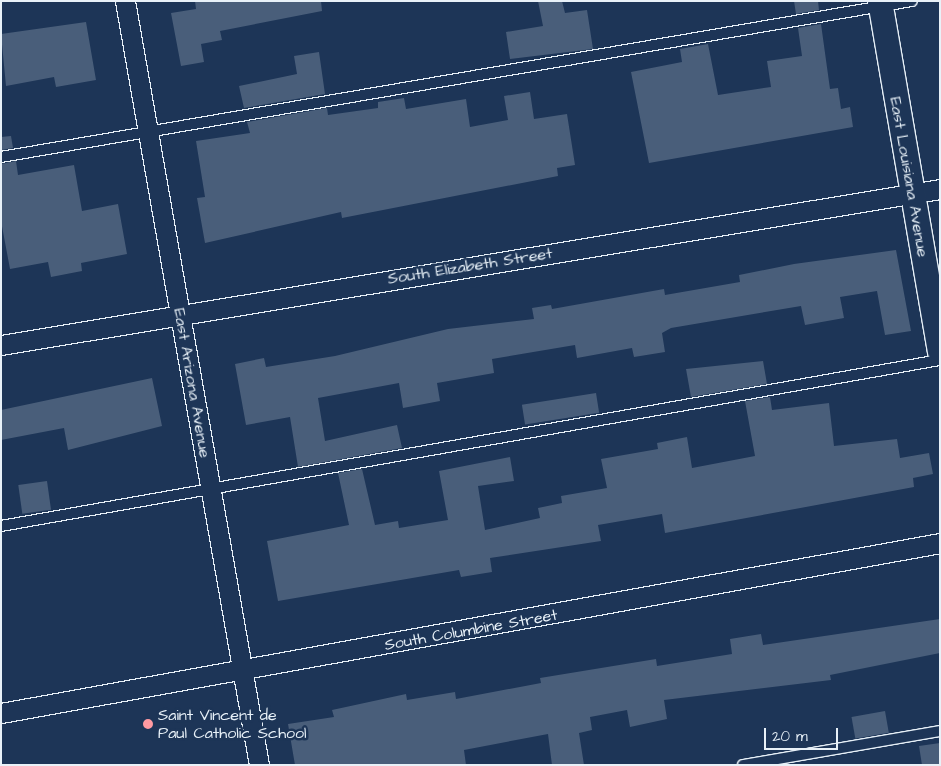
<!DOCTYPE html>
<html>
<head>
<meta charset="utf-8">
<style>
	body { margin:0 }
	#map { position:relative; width:941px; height:766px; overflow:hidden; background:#1d3557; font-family:"Architects Daughter",sans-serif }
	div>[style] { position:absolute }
	.building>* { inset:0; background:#495e7a; transform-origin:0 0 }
	.roads { filter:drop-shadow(1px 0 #e8f1f8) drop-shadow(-1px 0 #e8f1f8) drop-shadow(0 1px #e8f1f8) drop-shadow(0 -1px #e8f1f8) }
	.service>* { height:10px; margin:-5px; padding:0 5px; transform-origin:5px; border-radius:5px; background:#1d3557 }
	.minor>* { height:19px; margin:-9.5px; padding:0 9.5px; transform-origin:9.5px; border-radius:9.5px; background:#1d3557 }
	.tertiary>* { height:24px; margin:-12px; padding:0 12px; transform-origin:12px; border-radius:12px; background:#1d3557 }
	.dots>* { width:14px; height:14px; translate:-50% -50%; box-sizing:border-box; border:2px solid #1d3557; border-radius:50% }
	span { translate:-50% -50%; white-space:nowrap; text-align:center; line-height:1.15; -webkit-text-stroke:5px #1d3557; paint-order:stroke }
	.street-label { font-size:16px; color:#e8f1f8 }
	.poi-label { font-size:16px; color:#e8f1f8 }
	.left { translate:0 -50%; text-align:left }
	.frame { position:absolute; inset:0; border:2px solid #e8f1f8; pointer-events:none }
	.scale { position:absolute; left:764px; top:728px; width:74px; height:22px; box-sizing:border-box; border:2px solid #e8f1f8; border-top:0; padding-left:6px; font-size:15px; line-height:18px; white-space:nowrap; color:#e8f1f8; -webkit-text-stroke:4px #1d3557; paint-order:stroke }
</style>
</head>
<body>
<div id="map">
	<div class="building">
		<div style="clip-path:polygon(195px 1px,321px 1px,322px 11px,220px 31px,222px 40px,201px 44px,204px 62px,181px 66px,171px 13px,196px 9px)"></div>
		<div style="clip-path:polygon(538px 1px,562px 1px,565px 13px,587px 10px,593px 49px,510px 59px,506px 32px,543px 26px)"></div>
		<div style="clip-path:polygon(794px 1px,818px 1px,819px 10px,796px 14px)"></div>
		<div style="clip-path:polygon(86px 22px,96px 80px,56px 87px,54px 77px,6px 86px,1px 34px)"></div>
		<div style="clip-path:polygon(821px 24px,830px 89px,838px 88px,841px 109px,850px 107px,853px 127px,649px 163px,631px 72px,682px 62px,680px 49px,708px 44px,718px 95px,771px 87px,767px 61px,802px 56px,798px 28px)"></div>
		<div style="clip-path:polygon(319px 52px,325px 94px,244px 108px,239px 86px,297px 74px,294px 56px)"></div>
		<div style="clip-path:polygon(530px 92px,534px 119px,567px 114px,575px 165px,557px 168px,558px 176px,342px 218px,341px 212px,205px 243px,197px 198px,205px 197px,196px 141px,250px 133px,247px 122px,327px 108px,328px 115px,378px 108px,378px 102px,404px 98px,406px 109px,466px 99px,470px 127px,508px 120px,504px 96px)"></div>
		<div style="clip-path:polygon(11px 136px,13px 148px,1px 150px,1px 137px)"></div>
		<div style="clip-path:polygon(16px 161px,18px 175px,74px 165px,82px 211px,118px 204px,127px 254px,81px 263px,82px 271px,51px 277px,48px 262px,10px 269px,1px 221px,1px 164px)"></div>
		<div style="clip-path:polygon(896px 250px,911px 331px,885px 335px,877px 291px,840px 297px,844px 318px,805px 325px,801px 306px,671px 328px,662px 333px,665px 352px,634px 357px,632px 348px,577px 358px,575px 345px,492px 359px,494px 373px,437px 383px,440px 401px,403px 408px,399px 383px,318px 398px,325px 441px,397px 425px,402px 448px,298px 467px,290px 417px,246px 425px,235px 364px,264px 358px,266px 367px,335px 356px,448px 329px,534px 319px,532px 308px,551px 305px,552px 309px,664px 289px,665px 295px,740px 282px,739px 275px,794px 264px)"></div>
		<div style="clip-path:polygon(763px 361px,767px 384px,691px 397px,686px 369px)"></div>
		<div style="clip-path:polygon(152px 378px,162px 426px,68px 450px,64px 428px,1px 440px,1px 410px)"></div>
		<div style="left:596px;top:393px;width:20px;height:75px;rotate:81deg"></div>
		<div style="clip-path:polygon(770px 397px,772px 410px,829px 403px,834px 446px,897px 439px,900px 458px,929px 453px,933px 474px,913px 478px,914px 487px,665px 533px,662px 514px,598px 525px,601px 541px,490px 558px,492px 572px,461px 577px,459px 570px,278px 601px,267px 541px,349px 525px,338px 473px,362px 469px,375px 525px,398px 521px,399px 528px,448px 520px,439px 471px,510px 457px,514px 481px,478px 486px,485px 530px,540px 518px,538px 508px,562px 503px,561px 496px,607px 488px,601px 459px,658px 449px,657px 443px,687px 437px,692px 468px,755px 456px,745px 401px)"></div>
		<div style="left:47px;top:481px;width:29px;height:29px;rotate:82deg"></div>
		<div style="clip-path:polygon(940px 619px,940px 653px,830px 675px,831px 680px,664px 700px,667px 719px,630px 727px,627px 710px,590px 717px,592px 730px,579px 733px,584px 765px,552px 765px,548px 734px,464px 750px,466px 765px,295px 765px,288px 724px,334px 717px,332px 710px,406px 694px,407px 700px,455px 692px,456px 699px,541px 683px,540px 678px,656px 659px,657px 666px,732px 654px,730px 639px,761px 634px,763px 645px)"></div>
		<div style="left:885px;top:711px;width:22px;height:34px;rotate:80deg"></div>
		<div style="clip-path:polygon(940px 743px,940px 765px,922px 765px,919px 746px)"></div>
	</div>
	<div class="roads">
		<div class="service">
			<div style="left:1px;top:157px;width:924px;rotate:-9.72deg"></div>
			<div style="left:1px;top:526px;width:954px;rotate:-10.03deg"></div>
			<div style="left:743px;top:765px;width:200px;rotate:-9.8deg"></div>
		</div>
		<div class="minor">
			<div style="left:125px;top:1px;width:776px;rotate:80.05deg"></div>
			<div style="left:1px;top:345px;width:952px;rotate:-9.43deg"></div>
			<div style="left:1px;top:713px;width:954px;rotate:-10.26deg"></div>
		</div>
		<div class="tertiary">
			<div style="left:880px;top:1px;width:356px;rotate:80.3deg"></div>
		</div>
	</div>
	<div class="dots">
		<div style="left:148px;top:724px;background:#ff9aa2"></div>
	</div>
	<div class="street-label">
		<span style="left:909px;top:177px;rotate:80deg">East Louisiana Avenue</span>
		<span style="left:470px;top:266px;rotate:-9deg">South Elizabeth Street</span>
		<span style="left:192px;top:383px;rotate:80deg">East Arizona Avenue</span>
		<span style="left:471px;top:630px;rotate:-10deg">South Columbine Street</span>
	</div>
	<div class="poi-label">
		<span class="left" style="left:158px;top:724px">Saint Vincent de<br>Paul Catholic School</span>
	</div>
	<div class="frame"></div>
	<div class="scale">20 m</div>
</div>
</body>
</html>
